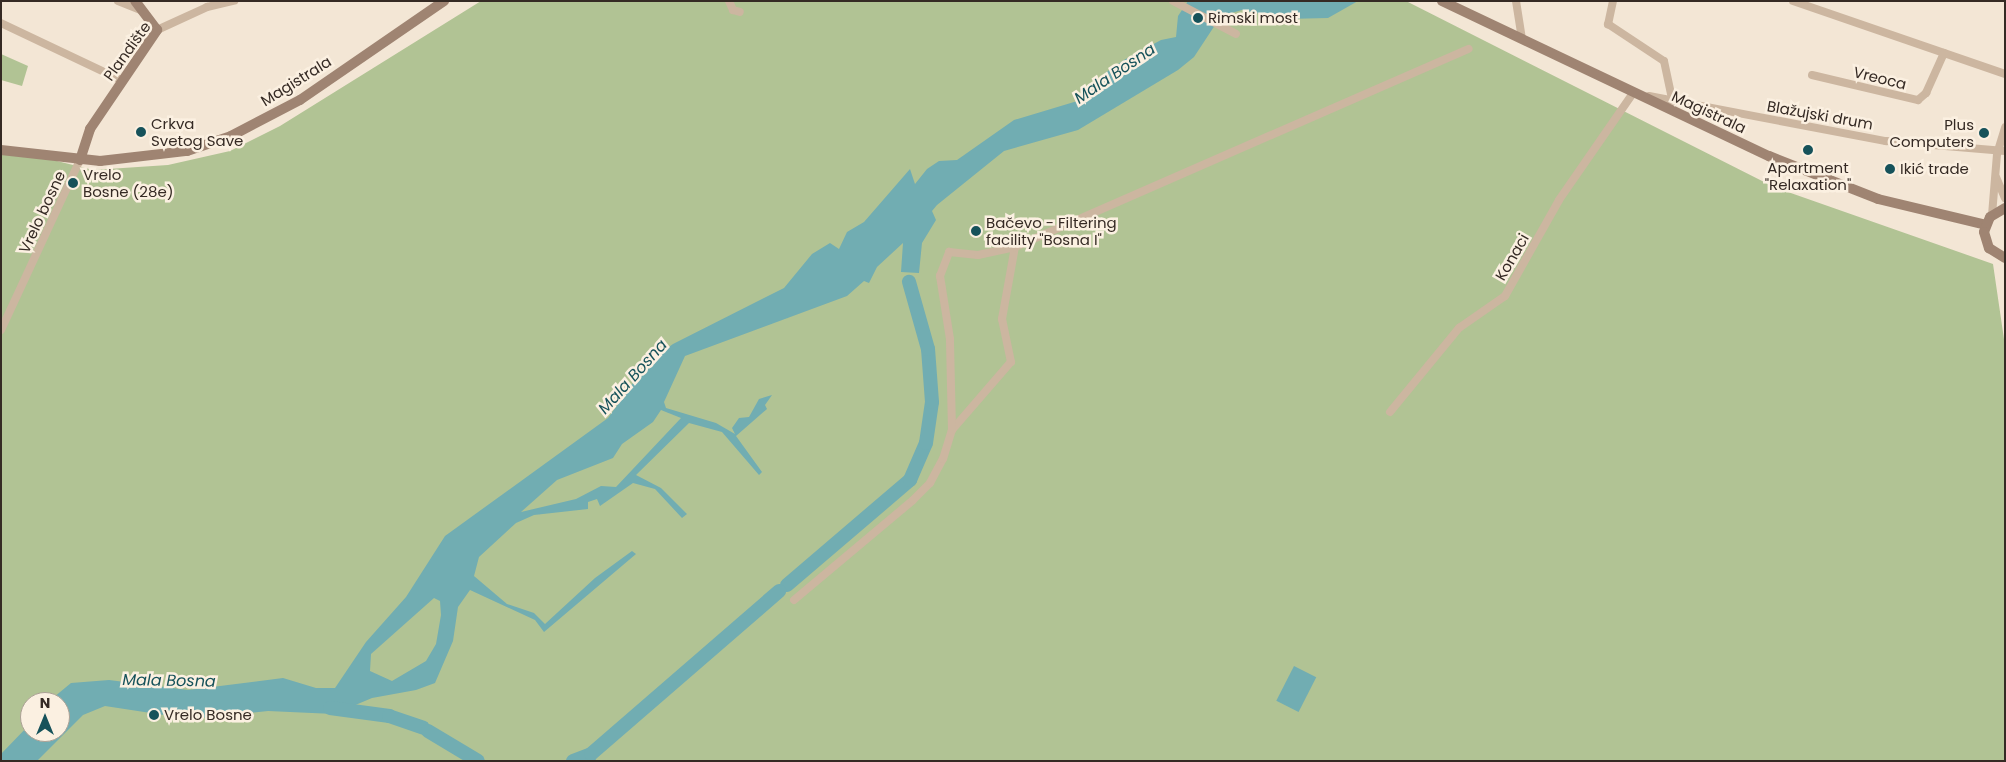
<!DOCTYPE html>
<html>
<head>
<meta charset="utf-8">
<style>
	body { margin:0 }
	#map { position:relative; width:2006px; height:762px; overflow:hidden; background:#f3e6d5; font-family:Poppins,sans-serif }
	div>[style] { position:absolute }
	.green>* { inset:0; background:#b1c394 }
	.water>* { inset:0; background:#71adb2; transform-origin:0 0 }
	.stream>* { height:2.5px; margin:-1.25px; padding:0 1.25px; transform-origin:1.25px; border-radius:1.25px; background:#71adb2 }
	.river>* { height:14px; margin:-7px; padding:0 7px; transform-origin:7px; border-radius:7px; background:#71adb2 }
	.street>* { height:8px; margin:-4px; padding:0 4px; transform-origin:4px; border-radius:4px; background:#ccb6a0 }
	.secondary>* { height:10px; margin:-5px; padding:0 5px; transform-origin:5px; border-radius:5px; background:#9f8472 }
	.dots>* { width:14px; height:14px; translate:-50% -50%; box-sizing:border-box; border:2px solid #fbf0e1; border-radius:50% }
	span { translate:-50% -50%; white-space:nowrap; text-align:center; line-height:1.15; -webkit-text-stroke:5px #fbf0e1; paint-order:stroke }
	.poi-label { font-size:15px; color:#352a24 }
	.left { translate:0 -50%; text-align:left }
	.right { translate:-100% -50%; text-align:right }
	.street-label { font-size:15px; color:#352a24 }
	.water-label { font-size:16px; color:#16525a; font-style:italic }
	.frame { position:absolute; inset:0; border:2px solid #352a24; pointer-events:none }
	.north { position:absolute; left:20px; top:692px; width:50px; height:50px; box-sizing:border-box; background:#fbf0e1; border:1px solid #aca195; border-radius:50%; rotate:0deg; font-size:14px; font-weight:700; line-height:20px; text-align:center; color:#352a24 }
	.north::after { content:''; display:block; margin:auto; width:18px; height:22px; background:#16525a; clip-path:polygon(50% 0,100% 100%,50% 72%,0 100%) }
</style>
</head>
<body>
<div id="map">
	<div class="green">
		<div style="clip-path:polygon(evenodd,481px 1px,1406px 1px,1774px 187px,1993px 264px,2005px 346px,2005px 761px,1px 761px,1px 147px,93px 170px,168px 165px,230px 151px,280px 126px,481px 1px,30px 702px,60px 702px,60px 732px,30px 732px,30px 702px)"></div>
		<div style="clip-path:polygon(1px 54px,28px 66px,22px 86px,1px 80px)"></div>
	</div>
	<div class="water">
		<div style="clip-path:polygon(evenodd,1188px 1px,1358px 1px,1328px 18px,1286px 19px,1242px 10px,1221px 16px,1194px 57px,1178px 70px,1078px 130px,1004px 151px,937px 205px,932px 211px,936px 220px,922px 243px,919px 273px,901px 272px,903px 243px,877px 267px,869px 283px,864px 281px,847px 296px,685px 356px,664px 402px,666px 408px,716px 423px,735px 434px,732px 428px,739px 418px,749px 417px,759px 399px,772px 395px,765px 405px,767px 409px,736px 436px,762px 472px,759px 475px,722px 432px,689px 423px,636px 475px,661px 488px,687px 514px,682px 518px,655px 489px,633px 483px,600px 506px,597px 499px,588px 502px,588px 509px,534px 515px,516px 523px,479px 557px,474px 576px,507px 604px,534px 613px,545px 624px,595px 578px,632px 551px,636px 554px,544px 632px,535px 620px,470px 590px,458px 607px,453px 641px,435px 683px,416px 690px,372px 698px,334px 714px,268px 711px,190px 719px,105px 706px,83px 715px,37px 761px,1px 761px,1px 754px,30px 724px,30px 732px,60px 732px,60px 702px,48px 702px,71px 683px,109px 680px,188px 690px,283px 678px,316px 688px,335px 688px,366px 642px,406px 597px,445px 536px,608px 418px,648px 362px,673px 344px,784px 288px,812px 254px,830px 243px,839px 249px,847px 232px,864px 222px,910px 169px,915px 184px,927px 169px,939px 161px,957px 160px,1014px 120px,1084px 99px,1105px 73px,1124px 60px,1161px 40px,1176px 37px,1178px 16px,1188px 1px,661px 410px,681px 418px,616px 487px,601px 486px,576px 499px,521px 512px,557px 480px,613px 458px,622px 444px,653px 422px,661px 410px,1188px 1px,434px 598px,440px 601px,441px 615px,436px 644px,426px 661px,392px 681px,370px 671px,371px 654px,434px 598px)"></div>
		<div style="left:1294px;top:666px;width:25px;height:39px;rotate:27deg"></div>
	</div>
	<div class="stream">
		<div style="left:591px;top:754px;width:8px;rotate:60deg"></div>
	</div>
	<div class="river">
		<div style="left:787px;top:585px;width:162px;rotate:-40.5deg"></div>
		<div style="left:910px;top:480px;width:40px;rotate:-66.6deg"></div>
		<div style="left:926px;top:443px;width:41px;rotate:-81.7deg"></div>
		<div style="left:932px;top:402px;width:53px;rotate:-94.3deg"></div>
		<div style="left:928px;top:349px;width:70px;rotate:-105.8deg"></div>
		<div style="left:330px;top:708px;width:60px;rotate:7.7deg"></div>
		<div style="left:389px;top:716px;width:36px;rotate:19deg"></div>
		<div style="left:428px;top:731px;width:58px;rotate:31deg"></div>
		<div style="left:573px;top:761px;width:19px;rotate:-21deg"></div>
		<div style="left:591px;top:754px;width:249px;rotate:-40.9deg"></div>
	</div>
	<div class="street">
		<div style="left:118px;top:1px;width:27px;rotate:22deg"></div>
		<div style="left:729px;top:1px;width:10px;rotate:66deg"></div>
		<div style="left:733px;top:10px;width:7px;rotate:16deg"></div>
		<div style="left:1173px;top:1px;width:71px;rotate:27.6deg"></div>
		<div style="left:1516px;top:1px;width:36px;rotate:81deg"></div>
		<div style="left:1613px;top:1px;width:24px;rotate:102deg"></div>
		<div style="left:1608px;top:24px;width:67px;rotate:33.5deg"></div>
		<div style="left:1664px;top:61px;width:40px;rotate:78deg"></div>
		<div style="left:1793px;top:1px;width:224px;rotate:19deg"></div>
		<div style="left:1px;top:23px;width:135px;rotate:25.4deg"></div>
		<div style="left:157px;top:30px;width:55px;rotate:-24.7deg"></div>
		<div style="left:207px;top:7px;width:28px;rotate:-13deg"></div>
		<div style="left:1812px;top:75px;width:109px;rotate:13.3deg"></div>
		<div style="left:1918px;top:100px;width:11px;rotate:-41deg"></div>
		<div style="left:1926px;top:93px;width:44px;rotate:-65.8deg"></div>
		<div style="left:1649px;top:96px;width:241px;rotate:10.8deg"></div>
		<div style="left:1886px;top:141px;width:119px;rotate:4.8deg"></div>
		<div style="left:1996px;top:177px;width:23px;rotate:67deg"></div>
		<div style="left:1992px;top:215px;width:61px;rotate:-85.3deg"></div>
		<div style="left:1997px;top:154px;width:28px;rotate:-73deg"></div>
		<div style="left:1px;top:330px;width:187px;rotate:-65.1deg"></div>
		<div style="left:1390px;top:412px;width:109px;rotate:-50.6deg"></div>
		<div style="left:1459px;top:328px;width:56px;rotate:-34.8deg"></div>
		<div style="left:1505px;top:296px;width:110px;rotate:-60.6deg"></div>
		<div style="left:1559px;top:200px;width:130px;rotate:-55.3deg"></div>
		<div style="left:1633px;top:93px;width:5px;rotate:11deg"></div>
		<div style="left:952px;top:430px;width:90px;rotate:-49.1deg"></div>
		<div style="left:1011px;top:362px;width:44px;rotate:-101.8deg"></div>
		<div style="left:1002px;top:319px;width:73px;rotate:-79.8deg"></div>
		<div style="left:794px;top:600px;width:155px;rotate:-40deg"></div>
		<div style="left:913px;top:500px;width:24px;rotate:-45deg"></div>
		<div style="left:930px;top:483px;width:27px;rotate:-62deg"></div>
		<div style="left:943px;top:459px;width:30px;rotate:-73deg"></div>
		<div style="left:952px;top:430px;width:91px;rotate:-91.3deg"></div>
		<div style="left:950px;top:339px;width:64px;rotate:-99deg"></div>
		<div style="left:940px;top:276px;width:26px;rotate:-69deg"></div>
		<div style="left:949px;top:252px;width:29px;rotate:6deg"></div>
		<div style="left:978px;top:255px;width:38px;rotate:-12deg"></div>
		<div style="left:1015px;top:247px;width:495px;rotate:-23.6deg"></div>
	</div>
	<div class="secondary">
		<div style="left:1442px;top:1px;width:362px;rotate:25.4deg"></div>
		<div style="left:1769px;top:156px;width:117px;rotate:21.5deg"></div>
		<div style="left:1878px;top:199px;width:111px;rotate:13.5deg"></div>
		<div style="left:1px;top:150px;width:100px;rotate:6.3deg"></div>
		<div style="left:100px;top:161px;width:88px;rotate:-6.6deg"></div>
		<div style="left:187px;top:151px;width:46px;rotate:-18.8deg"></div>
		<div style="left:231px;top:136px;width:78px;rotate:-27.6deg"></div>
		<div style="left:300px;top:100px;width:175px;rotate:-34.5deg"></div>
		<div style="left:80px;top:160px;width:33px;rotate:-72deg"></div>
		<div style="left:90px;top:129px;width:120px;rotate:-55.9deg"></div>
		<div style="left:157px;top:30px;width:36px;rotate:-127deg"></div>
		<div style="left:2005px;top:208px;width:17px;rotate:149deg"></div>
		<div style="left:1990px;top:217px;width:16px;rotate:112deg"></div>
		<div style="left:1984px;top:232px;width:17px;rotate:73deg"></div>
		<div style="left:1989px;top:248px;width:19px;rotate:32deg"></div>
	</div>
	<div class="dots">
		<div style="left:1198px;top:18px;background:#16525a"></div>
		<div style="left:141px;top:132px;background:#16525a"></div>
		<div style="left:1984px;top:133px;background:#16525a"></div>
		<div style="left:1808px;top:150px;background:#16525a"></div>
		<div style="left:1890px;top:169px;background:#16525a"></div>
		<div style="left:73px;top:183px;background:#16525a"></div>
		<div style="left:976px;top:231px;background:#16525a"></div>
		<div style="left:154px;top:715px;background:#16525a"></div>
	</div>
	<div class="poi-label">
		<span class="left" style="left:1208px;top:18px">Rimski most</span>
		<span class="left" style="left:151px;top:132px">Crkva<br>Svetog Save</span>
		<span class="right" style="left:1974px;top:133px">Plus<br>Computers</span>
		<span style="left:1808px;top:176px">Apartment<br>"Relaxation"</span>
		<span class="left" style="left:1900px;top:169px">Ikić trade</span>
		<span class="left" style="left:83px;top:183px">Vrelo<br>Bosne (28e)</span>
		<span class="left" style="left:986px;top:231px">Bačevo - Filtering<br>facility "Bosna I"</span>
		<span class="left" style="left:164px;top:715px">Vrelo Bosne</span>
	</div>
	<div class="street-label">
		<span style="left:127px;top:51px;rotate:-54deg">Plandište</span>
		<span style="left:1880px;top:78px;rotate:14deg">Vreoca</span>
		<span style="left:296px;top:81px;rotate:-32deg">Magistrala</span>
		<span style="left:1709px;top:112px;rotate:25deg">Magistrala</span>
		<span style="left:1820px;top:115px;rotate:10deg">Blažujski drum</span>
		<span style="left:42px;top:212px;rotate:-65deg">Vrelo bosne</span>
		<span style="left:1512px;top:257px;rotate:-60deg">Konaci</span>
	</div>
	<div class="water-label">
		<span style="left:1115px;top:74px;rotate:-34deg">Mala Bosna</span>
		<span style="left:633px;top:377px;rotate:-48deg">Mala Bosna</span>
		<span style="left:169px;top:681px;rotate:1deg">Mala Bosna</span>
	</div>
	<div class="frame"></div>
	<div class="north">N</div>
</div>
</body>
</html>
